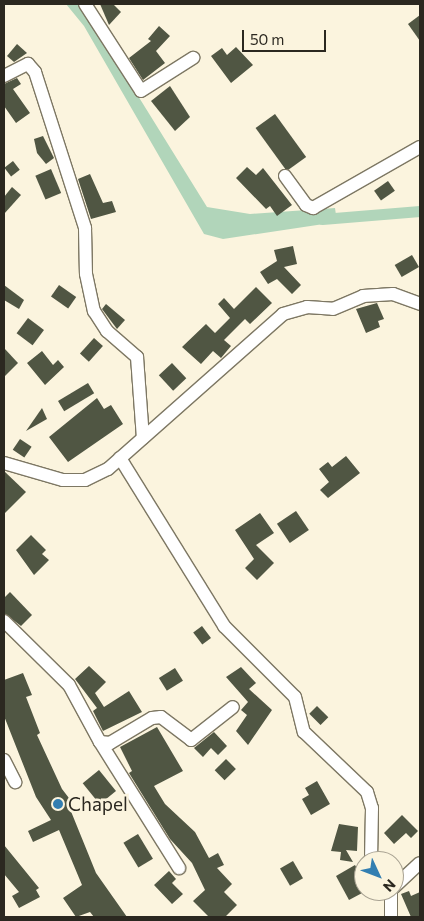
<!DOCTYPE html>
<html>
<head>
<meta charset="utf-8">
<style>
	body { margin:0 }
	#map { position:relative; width:424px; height:921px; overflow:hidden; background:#fbf4de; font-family:Commissioner,sans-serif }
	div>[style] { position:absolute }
	.water>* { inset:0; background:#b1d5ba }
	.canal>* { height:11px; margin:-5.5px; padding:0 5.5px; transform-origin:5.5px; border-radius:5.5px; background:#b1d5ba }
	.building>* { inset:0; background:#505643; transform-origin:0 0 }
	.roads { filter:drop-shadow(1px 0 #7d7763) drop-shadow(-1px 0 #7d7763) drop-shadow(0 1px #7d7763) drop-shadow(0 -1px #7d7763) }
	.minor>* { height:12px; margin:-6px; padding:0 6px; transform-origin:6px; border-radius:6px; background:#fff }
	.dots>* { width:14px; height:14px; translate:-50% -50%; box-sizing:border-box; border:2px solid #fbf4de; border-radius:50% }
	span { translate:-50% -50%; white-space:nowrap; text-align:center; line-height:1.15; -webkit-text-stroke:5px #fbf4de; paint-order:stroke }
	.poi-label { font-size:19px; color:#2b2820 }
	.left { translate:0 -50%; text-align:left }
	.frame { position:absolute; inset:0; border:5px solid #2b2820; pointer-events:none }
	.north { position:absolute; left:354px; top:851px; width:50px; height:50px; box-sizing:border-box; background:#fbf4de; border:1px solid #a8a292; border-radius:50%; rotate:133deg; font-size:14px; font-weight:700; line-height:20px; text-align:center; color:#2b2820 }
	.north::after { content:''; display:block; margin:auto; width:18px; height:22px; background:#327eb1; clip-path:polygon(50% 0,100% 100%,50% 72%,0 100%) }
	.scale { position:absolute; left:242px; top:30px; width:84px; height:22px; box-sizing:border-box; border:2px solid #2b2820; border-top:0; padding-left:6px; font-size:15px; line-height:18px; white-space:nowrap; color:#2b2820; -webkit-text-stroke:4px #fbf4de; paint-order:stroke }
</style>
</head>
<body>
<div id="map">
	<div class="water">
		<div style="clip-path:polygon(66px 4px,81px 4px,207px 207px,250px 214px,335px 208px,337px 222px,223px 239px,204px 234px,84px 26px)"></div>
	</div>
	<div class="canal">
		<div style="left:322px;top:219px;width:98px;rotate:-4.7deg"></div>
	</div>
	<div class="building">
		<div style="clip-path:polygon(100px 4px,113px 4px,121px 12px,109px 25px)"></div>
		<div style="clip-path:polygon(420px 15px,420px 41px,408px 24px)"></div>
		<div style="clip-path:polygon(159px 26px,170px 36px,156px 51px,165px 63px,143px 80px,129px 58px,151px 41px,148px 39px)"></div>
		<div style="clip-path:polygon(17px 44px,27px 53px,14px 62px,7px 56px)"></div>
		<div style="clip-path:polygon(236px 47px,253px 65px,231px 83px,211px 56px,222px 48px,227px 55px)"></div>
		<div style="clip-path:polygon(17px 78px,21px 84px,13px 89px,30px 113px,16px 123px,4px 106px,4px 84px)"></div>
		<div style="clip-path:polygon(170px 86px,190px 117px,175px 131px,151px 101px)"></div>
		<div style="left:275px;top:114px;width:53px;height:24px;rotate:54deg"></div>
		<div style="clip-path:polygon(43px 136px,54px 158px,46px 164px,37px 153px,34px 139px)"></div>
		<div style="left:13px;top:161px;width:11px;height:11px;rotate:52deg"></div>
		<div style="clip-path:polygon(247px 167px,256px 175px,263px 168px,292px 205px,277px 216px,270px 206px,266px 209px,236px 178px)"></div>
		<div style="left:51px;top:169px;width:26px;height:17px;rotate:67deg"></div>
		<div style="clip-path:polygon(90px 174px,103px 203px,112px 201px,116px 212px,91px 219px,78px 179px)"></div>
		<div style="left:388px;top:181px;width:12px;height:17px;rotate:55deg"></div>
		<div style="clip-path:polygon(12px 187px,21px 195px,4px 214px,4px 197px)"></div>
		<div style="clip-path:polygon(293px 246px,297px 264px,284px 267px,301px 285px,292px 294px,277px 279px,268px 284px,260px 272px,277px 261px,274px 250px)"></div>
		<div style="left:412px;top:255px;width:14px;height:20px;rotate:60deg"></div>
		<div style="clip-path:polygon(4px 285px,24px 300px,19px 309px,4px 300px)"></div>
		<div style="left:59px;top:285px;width:21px;height:14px;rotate:35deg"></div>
		<div style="clip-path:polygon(256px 287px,272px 303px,250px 324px,245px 319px,224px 340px,231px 346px,221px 358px,213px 351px,201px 364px,182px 347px,206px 324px,215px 333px,230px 318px,218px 304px,224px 298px,234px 309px)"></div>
		<div style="clip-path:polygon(377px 303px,384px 319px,378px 321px,380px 327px,366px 333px,356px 309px)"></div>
		<div style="clip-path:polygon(106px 304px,125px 320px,117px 329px,102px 309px)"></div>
		<div style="left:28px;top:318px;width:20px;height:19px;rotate:37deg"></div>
		<div style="left:94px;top:338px;width:12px;height:21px;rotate:42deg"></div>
		<div style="clip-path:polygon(4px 348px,18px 363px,4px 377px)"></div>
		<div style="clip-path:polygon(42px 351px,53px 365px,58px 360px,64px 367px,45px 385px,27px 363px)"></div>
		<div style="left:172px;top:363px;width:21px;height:18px;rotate:47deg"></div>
		<div style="left:88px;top:383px;width:12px;height:35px;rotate:59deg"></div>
		<div style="clip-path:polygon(97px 398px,104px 409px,111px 405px,123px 424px,68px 462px,49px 437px)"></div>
		<div style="clip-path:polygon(42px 408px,47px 419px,26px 431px)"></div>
		<div style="left:20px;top:439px;width:14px;height:13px;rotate:34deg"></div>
		<div style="clip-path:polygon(346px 456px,360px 473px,328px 498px,320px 490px,329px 482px,319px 469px,328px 462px,332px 467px)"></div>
		<div style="clip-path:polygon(4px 471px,26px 492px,4px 514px)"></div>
		<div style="left:296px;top:511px;width:23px;height:23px;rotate:56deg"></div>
		<div style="clip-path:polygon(260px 513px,274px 533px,256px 545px,274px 563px,257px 580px,245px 568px,254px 559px,235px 530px)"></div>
		<div style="clip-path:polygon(31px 535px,46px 550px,42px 554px,49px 560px,34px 575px,16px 550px)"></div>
		<div style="clip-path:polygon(10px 592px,32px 615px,21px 626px,4px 613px,4px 598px)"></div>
		<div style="left:202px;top:626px;width:15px;height:11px;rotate:53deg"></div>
		<div style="clip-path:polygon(89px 666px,106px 682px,95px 693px,104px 707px,129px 691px,142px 712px,103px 731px,93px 711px,97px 708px,75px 679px)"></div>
		<div style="clip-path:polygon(241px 667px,256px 683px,249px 689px,272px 710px,248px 745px,236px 731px,247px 715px,241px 710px,248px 702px,226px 677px)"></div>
		<div style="left:175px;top:668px;width:15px;height:19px;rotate:58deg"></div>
		<div style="clip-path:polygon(23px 673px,32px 695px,26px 697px,40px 733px,37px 735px,62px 789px,72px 802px,68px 804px,96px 873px,127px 917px,94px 917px,90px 912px,76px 917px,63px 898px,82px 885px,59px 830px,33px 842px,28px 831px,51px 820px,36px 797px,4px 716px,4px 680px)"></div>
		<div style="left:317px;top:706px;width:16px;height:11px;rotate:45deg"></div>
		<div style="clip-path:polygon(157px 727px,183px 771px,154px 786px,165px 804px,195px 832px,209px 858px,218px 853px,224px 865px,217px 868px,232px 884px,224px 892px,237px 905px,225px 917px,209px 917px,193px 901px,205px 890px,192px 863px,170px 839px,129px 773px,132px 771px,120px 747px)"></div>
		<div style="clip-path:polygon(214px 732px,227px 746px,218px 755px,211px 748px,203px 757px,194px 748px)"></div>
		<div style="left:226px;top:759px;width:14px;height:16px;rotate:45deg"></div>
		<div style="left:99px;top:770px;width:27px;height:21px;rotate:51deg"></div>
		<div style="clip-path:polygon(317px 781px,330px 804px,311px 815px,302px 799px,309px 795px,305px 788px)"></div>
		<div style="clip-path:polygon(402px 815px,418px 831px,411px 838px,406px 833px,394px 844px,384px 833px)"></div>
		<div style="clip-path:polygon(339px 824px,358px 827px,357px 851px,346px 850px,353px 862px,340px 860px,341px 852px,331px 851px)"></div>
		<div style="left:138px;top:834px;width:29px;height:17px;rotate:59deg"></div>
		<div style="clip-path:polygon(4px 845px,39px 888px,36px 890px,40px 897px,19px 908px,12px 896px,19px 892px,4px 874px)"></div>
		<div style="left:293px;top:861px;width:20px;height:15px;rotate:60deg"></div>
		<div style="clip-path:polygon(355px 865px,364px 881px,364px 892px,349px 900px,336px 876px)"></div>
		<div style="clip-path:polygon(169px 871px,176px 879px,172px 883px,183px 894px,172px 904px,154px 885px)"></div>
		<div style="clip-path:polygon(409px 891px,411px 896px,420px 892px,420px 917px,411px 917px,401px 894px)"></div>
	</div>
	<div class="roads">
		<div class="minor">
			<div style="left:85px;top:4px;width:103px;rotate:57.2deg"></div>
			<div style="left:141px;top:91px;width:62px;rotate:-32.4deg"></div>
			<div style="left:4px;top:76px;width:27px;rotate:-27deg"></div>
			<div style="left:28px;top:64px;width:11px;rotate:49deg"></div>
			<div style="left:35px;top:72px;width:164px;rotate:72.2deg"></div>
			<div style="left:85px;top:228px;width:46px;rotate:88.8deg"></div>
			<div style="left:86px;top:274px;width:38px;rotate:78deg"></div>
			<div style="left:94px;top:311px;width:24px;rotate:57deg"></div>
			<div style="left:107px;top:331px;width:40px;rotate:41deg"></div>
			<div style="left:137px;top:357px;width:81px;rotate:85.8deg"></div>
			<div style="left:285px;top:176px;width:36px;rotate:54deg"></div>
			<div style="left:306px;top:205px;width:8px;rotate:23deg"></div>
			<div style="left:313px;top:208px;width:123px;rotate:-29.7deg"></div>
			<div style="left:120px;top:458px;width:198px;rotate:58.2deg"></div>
			<div style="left:224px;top:626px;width:100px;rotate:45deg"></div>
			<div style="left:295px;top:697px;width:36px;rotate:76deg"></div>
			<div style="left:304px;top:732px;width:87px;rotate:43.6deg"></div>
			<div style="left:367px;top:792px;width:17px;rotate:73deg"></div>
			<div style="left:372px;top:808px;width:53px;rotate:91.1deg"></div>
			<div style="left:4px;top:463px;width:61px;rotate:16.1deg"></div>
			<div style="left:63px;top:480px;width:22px"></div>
			<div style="left:85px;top:480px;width:25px;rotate:-26deg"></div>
			<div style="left:108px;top:469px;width:234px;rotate:-41.5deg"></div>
			<div style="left:283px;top:314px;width:25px;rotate:-16deg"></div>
			<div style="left:307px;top:307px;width:26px;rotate:4deg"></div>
			<div style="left:333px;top:309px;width:33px;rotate:-23deg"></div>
			<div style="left:363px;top:296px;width:30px;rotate:-4deg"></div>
			<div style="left:393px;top:294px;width:29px;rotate:20deg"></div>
			<div style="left:4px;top:621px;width:91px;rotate:44.6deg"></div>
			<div style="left:69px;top:685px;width:65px;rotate:61.5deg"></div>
			<div style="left:100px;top:742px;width:10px;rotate:6deg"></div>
			<div style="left:110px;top:743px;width:49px;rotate:-30.8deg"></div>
			<div style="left:152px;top:718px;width:9px;rotate:-6deg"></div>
			<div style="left:161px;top:717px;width:38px;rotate:37deg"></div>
			<div style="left:191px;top:740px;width:53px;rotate:-38.2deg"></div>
			<div style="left:100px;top:742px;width:149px;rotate:57.9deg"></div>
			<div style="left:4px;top:760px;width:25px;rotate:63deg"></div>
			<div style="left:394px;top:887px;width:35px;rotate:-43deg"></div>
			<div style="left:391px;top:891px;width:26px;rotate:90deg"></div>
		</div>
	</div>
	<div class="dots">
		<div style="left:58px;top:804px;background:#327eb1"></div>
	</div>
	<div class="poi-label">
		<span class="left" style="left:68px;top:804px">Chapel</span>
	</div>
	<div class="frame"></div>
	<div class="north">N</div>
	<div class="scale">50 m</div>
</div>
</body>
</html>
